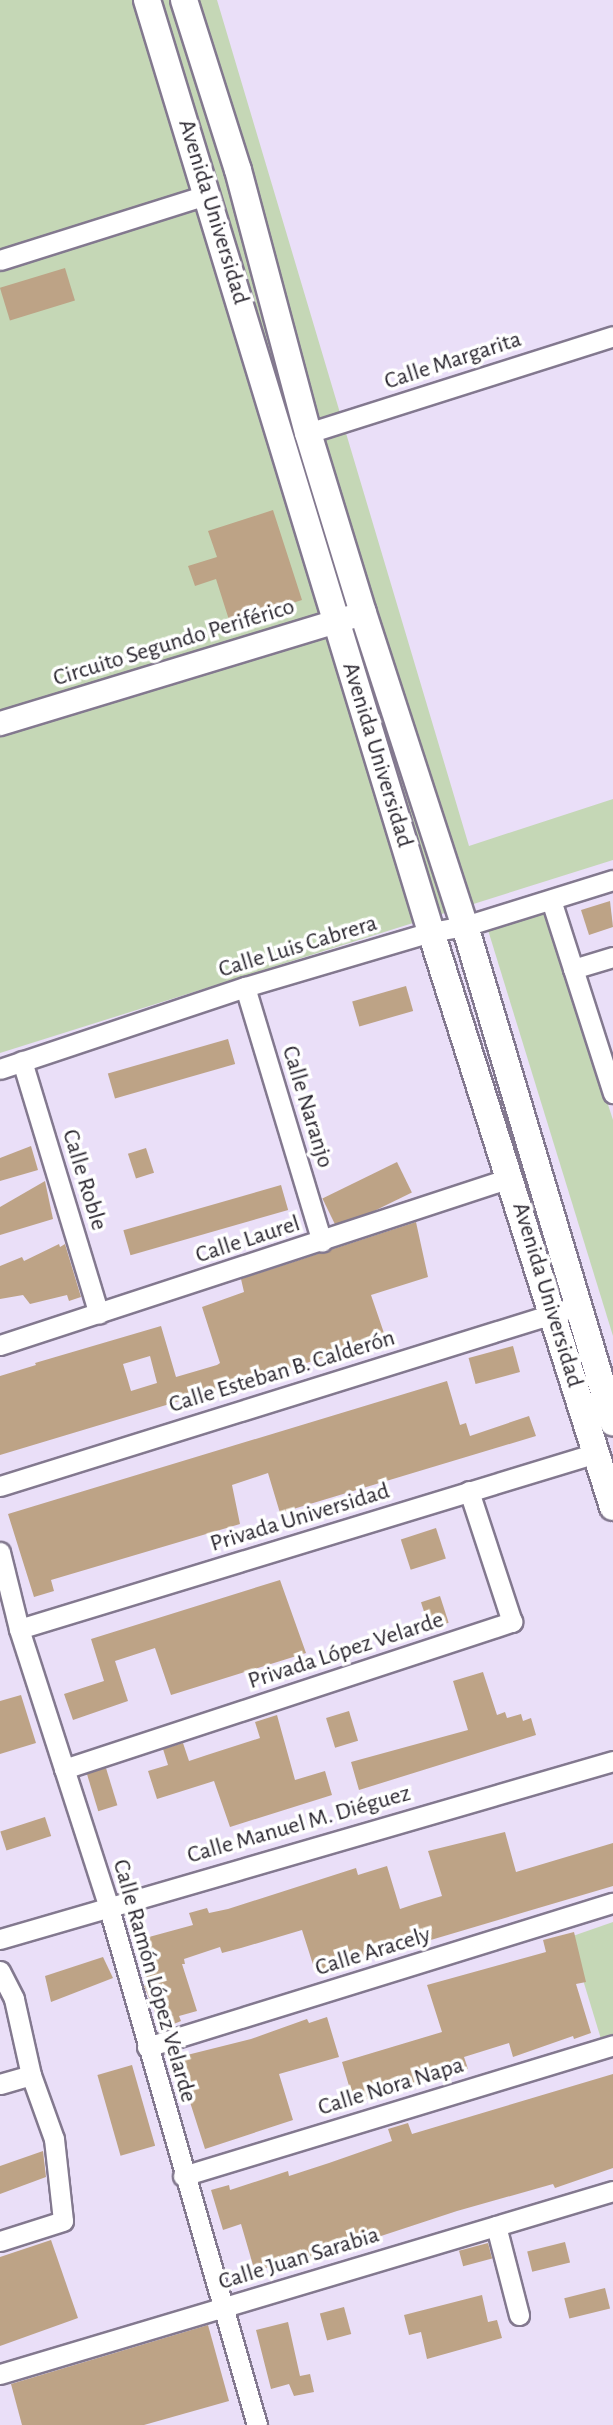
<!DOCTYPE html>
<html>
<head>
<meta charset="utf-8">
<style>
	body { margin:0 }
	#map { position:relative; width:613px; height:2425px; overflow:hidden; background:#eadff8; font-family:"Alegreya Sans",sans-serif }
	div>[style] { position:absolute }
	.green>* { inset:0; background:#c5d7b6 }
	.building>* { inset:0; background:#bda386; transform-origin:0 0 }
	.roads { filter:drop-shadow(2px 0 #83798f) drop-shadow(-2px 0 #83798f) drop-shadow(0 2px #83798f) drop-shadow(0 -2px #83798f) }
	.minor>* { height:19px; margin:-9.5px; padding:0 9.5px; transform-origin:9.5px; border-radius:9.5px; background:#fff }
	.tertiary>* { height:23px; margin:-11.5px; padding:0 11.5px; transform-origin:11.5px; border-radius:11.5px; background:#fff }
	.secondary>* { height:26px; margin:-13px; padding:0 13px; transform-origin:13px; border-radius:13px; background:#fff }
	span { translate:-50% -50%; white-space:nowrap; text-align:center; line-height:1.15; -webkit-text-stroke:7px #fff; paint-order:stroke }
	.street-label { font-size:24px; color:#2a262f }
</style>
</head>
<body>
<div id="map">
	<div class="green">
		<div style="clip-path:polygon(0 0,217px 0,469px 846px,613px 799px,613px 860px,0 1053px)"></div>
		<div style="clip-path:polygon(545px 910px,613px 1120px,613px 1336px,488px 930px)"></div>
		<div style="clip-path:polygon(613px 1922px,613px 2036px,601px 2039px,570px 1937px)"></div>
	</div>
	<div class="building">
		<div style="left:65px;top:268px;width:34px;height:68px;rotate:73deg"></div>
		<div style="clip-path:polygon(273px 510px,302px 600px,230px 623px,216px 579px,195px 586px,188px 566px,217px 557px,208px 531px)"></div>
		<div style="clip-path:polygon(610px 901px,613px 927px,589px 935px,581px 910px)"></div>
		<div style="left:406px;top:986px;width:26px;height:56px;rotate:74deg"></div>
		<div style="left:228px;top:1039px;width:26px;height:125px;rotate:74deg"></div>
		<div style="clip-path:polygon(31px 1146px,38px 1170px,0 1181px,0 1158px)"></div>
		<div style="left:146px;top:1148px;width:26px;height:19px;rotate:72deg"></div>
		<div style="left:397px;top:1162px;width:34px;height:83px;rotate:64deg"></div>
		<div style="clip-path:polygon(45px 1181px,53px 1219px,0 1235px,0 1207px)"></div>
		<div style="left:281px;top:1185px;width:26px;height:164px;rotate:74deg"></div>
		<div style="clip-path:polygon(evenodd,416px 1222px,428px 1277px,371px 1295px,386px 1339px,0 1455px,0 1376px,36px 1365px,35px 1363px,161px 1326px,176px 1377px,217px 1365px,220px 1363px,202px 1307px,244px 1292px,241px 1279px,416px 1222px,150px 1356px,157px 1383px,131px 1391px,123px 1364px,150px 1356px)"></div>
		<div style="clip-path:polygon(59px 1244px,60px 1247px,65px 1244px,81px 1297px,69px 1301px,67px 1295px,30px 1304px,23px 1295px,0 1299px,0 1266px,22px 1257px,24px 1261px)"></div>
		<div style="left:513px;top:1346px;width:27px;height:46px;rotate:75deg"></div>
		<div style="clip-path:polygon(447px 1381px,460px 1425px,466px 1423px,470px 1436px,529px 1416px,536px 1436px,280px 1513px,268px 1473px,232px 1485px,240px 1524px,51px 1580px,54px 1591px,34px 1597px,8px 1514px)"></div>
		<div style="left:436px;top:1528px;width:32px;height:37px;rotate:72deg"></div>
		<div style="clip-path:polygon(280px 1580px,306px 1653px,171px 1695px,155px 1648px,115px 1661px,128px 1701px,73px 1720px,64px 1694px,104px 1681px,91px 1639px)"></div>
		<div style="left:440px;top:1596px;width:28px;height:20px;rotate:72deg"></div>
		<div style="clip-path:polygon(483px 1672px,497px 1715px,505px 1712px,507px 1718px,521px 1714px,523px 1721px,531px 1718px,536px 1735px,359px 1790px,351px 1762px,468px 1730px,453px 1681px)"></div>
		<div style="clip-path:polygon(21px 1695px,36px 1743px,0 1754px,0 1701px)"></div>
		<div style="left:349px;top:1711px;width:31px;height:24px;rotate:73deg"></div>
		<div style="clip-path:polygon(277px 1715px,295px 1780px,325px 1771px,332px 1795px,230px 1827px,214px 1781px,157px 1799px,148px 1771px,168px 1765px,163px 1749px,183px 1743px,189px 1761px,207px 1755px,260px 1738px,255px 1722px)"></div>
		<div style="left:106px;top:1768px;width:39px;height:20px;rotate:73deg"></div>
		<div style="left:45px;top:1817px;width:20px;height:47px;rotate:72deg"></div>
		<div style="clip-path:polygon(505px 1832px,516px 1872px,613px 1843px,613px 1886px,316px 1974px,302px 1930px,241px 1948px,222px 1953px,220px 1947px,184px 1959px,185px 1964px,182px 1964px,197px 2011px,179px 2016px,181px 2021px,162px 2029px,144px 1986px,148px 1984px,138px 1940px,193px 1925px,189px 1913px,207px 1908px,209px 1913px,228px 1909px,356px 1868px,358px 1875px,387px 1866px,400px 1909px,415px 1904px,442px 1896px,428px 1851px)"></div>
		<div style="clip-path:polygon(574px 1932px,586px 1982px,576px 1984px,591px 2033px,574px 2039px,573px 2036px,513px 2057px,509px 2043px,464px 2057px,468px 2069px,354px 2103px,342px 2062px,442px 2032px,427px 1985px,546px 1952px,543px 1940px)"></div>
		<div style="clip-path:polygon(103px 1957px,113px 1978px,51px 2002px,45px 1976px)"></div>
		<div style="clip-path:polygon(327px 2017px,339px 2057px,279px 2074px,293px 2120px,205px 2149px,189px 2099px,183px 2100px,171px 2059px,251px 2039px,307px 2019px,309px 2023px)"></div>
		<div style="left:132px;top:2065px;width:84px;height:36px;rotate:74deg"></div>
		<div style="clip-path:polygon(613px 2074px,613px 2168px,555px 2188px,553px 2184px,457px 2211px,299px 2263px,279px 2267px,278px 2264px,255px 2272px,241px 2224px,223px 2230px,211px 2190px,229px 2185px,230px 2190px,288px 2171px,289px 2176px,329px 2163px,392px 2141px,388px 2129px,408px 2123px,412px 2134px)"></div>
		<div style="clip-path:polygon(43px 2151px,46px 2177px,0 2194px,0 2166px)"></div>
		<div style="clip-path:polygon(51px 2240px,78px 2318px,0 2346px,0 2257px)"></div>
		<div style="left:565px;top:2242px;width:21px;height:39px;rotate:76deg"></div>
		<div style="left:488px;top:2243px;width:16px;height:30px;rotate:75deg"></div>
		<div style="left:605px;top:2288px;width:21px;height:42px;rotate:76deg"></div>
		<div style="clip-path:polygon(482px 2295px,488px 2322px,497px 2320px,502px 2338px,427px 2359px,421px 2332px,409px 2335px,404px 2315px)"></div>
		<div style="left:344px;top:2307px;width:28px;height:25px;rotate:75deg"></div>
		<div style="clip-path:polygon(288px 2322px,300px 2376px,310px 2374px,314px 2392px,294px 2396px,289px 2384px,271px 2389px,256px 2330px)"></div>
		<div style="clip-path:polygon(208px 2325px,229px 2401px,144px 2425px,22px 2425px,11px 2384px)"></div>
	</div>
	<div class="roads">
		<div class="minor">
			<div style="left:0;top:260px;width:219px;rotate:-17.5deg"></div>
			<div style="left:308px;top:433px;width:320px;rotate:-17.6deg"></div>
			<div style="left:551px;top:900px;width:203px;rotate:72.2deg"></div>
			<div style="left:573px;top:969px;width:42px;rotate:-16.7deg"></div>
			<div style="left:245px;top:987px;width:266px;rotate:73.2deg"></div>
			<div style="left:22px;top:1061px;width:264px;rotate:73.1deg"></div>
			<div style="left:0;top:1069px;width:258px;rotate:-18.5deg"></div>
			<div style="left:245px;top:987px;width:194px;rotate:-16.5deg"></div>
			<div style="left:431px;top:932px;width:35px;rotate:-10deg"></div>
			<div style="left:465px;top:926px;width:155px;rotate:-17.3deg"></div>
			<div style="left:0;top:1345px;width:537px;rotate:-18.13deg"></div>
			<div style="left:0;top:1486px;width:605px;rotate:-17.3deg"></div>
			<div style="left:0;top:1552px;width:79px;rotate:76.1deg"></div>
			<div style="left:19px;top:1629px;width:290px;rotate:72.1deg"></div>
			<div style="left:108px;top:1905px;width:541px;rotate:74.01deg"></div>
			<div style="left:19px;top:1629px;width:603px;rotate:-16.96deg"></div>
			<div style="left:64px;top:1769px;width:472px;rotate:-18.2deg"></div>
			<div style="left:512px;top:1622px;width:138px;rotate:-108.2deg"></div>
			<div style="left:0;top:1939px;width:638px;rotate:-16.19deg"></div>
			<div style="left:0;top:1971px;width:31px;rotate:63deg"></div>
			<div style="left:14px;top:1999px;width:78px;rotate:77.4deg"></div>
			<div style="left:31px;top:2075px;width:68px;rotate:70.2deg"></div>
			<div style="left:54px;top:2139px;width:82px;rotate:83.7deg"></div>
			<div style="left:63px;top:2221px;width:66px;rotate:162.4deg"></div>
			<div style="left:147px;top:2047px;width:488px;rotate:-17.2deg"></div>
			<div style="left:0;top:2084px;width:32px;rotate:-16deg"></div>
			<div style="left:183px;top:2176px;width:450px;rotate:-16.9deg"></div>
			<div style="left:496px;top:2226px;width:92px;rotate:75.5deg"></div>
			<div style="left:0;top:2374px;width:640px;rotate:-16.62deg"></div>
		</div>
		<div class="tertiary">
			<div style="left:0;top:723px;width:379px;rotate:-16.9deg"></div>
		</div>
		<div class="secondary">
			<div style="left:147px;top:0;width:974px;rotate:73.05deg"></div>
			<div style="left:431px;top:932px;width:603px;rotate:72.44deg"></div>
			<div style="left:184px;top:0;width:178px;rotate:72.4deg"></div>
			<div style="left:238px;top:170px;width:272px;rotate:75.1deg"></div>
			<div style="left:308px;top:433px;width:188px;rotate:73deg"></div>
			<div style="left:363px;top:613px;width:329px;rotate:72deg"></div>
			<div style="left:465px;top:926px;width:518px;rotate:73.39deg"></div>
		</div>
	</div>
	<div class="street-label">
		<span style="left:213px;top:212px;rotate:73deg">Avenida Universidad</span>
		<span style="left:453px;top:361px;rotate:-18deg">Calle Margarita</span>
		<span style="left:174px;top:643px;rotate:-17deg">Circuito Segundo Periférico</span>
		<span style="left:377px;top:755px;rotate:73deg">Avenida Universidad</span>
		<span style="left:298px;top:947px;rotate:-17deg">Calle Luis Cabrera</span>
		<span style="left:307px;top:1107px;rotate:73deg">Calle Naranjo</span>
		<span style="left:84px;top:1180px;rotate:73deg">Calle Roble</span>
		<span style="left:248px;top:1240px;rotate:-18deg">Calle Laurel</span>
		<span style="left:547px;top:1295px;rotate:73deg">Avenida Universidad</span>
		<span style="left:282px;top:1372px;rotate:-17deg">Calle Esteban B. Calderón</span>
		<span style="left:300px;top:1518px;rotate:-17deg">Privada Universidad</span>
		<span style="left:346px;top:1651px;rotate:-18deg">Privada López Velarde</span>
		<span style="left:299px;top:1825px;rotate:-16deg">Calle Manuel M. Diéguez</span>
		<span style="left:373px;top:1952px;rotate:-17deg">Calle Aracely</span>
		<span style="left:154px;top:1981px;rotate:74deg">Calle Ramón López Velarde</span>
		<span style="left:391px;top:2087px;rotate:-17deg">Calle Nora Napa</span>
		<span style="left:299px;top:2259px;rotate:-17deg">Calle Juan Sarabia</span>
	</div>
</div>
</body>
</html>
